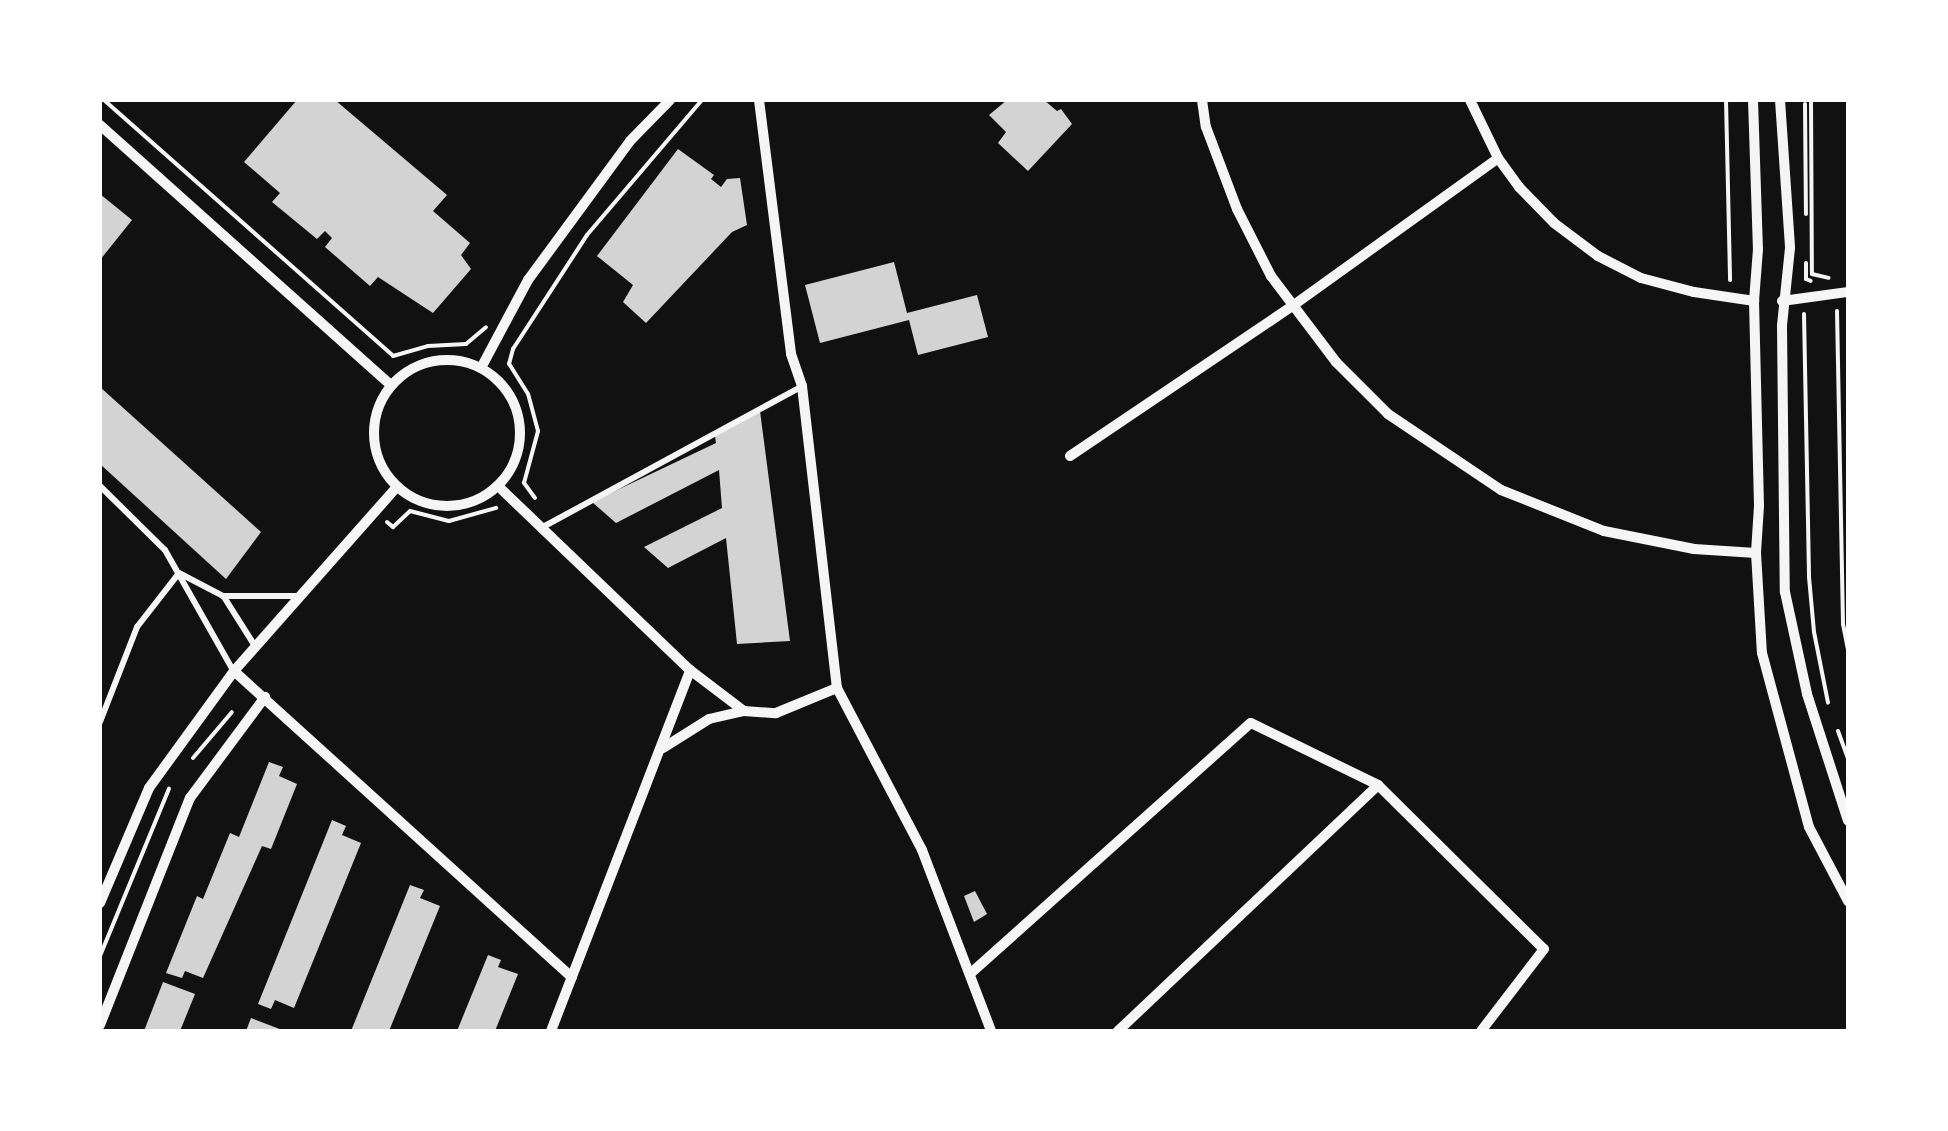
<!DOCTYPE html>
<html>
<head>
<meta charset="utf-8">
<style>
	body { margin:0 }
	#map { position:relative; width:1948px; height:1131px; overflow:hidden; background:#111; font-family:"Roboto Condensed",sans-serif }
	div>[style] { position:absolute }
	.building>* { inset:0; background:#d3d3d3 }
	.path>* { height:4px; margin:-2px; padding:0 2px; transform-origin:2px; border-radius:2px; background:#f5f5f5 }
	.service>* { height:6px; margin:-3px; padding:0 3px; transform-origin:3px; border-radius:3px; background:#f5f5f5 }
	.minor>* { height:10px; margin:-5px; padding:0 5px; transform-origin:5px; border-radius:5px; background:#f5f5f5 }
	.minor>.ring { margin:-5px; padding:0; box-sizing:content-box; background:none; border:10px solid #f5f5f5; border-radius:50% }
	span { translate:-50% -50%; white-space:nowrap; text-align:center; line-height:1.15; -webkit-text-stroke:8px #fff; paint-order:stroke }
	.frame { position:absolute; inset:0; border:102px solid #fff; pointer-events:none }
</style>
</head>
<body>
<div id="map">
	<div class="building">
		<div style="clip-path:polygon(297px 100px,335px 100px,447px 195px,433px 211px,470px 243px,461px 255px,471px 269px,433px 313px,378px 277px,370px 286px,325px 247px,332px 238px,325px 231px,317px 239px,272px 202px,280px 193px,244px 162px)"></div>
		<div style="clip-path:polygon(1007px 100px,1044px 100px,1057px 111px,1061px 109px,1072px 124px,1028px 171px,998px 143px,1006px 132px,989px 115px)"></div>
		<div style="clip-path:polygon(678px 149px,714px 175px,711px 179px,721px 187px,727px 179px,740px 178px,747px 225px,732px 232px,646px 323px,623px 302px,633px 285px,597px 256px)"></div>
		<div style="clip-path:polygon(100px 194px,132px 220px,100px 260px)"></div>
		<div style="clip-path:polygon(894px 262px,907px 313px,977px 295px,988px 337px,918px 355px,909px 320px,820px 343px,805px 285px)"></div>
		<div style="clip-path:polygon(100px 387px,261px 532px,226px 579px,100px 464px)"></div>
		<div style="clip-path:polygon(760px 411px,790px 641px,737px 644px,726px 538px,668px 568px,644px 547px,722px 508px,719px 470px,616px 523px,592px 502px,716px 443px,715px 436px)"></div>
		<div style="clip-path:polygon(269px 762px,283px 767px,279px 776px,297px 784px,271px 849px,262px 846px,203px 978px,185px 971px,182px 978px,166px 973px,197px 896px,203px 899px,230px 833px,239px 837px)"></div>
		<div style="clip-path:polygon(332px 820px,346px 826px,342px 835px,361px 843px,294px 1008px,275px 1000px,271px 1009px,258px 1004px)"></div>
		<div style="clip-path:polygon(410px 885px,424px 890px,420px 898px,440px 906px,389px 1031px,351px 1031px)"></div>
		<div style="clip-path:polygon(975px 891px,987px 914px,974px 922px,964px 896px)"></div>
		<div style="clip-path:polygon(488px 955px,501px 960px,498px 967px,518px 974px,495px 1031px,457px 1031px)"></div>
		<div style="clip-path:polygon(163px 982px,195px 994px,180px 1031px,144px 1031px)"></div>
		<div style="clip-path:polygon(251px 1018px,285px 1031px,246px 1031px)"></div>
	</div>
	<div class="path">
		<div style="left:104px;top:100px;width:386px;rotate:41.5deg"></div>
		<div style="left:393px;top:356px;width:36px;rotate:-16deg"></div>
		<div style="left:428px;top:346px;width:38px;rotate:-3deg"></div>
		<div style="left:466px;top:344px;width:26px;rotate:-40deg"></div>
		<div style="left:1726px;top:100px;width:180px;rotate:88.7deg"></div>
		<div style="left:1811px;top:100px;width:174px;rotate:89.7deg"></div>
		<div style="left:1812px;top:274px;width:17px;rotate:13deg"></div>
		<div style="left:1805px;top:104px;width:110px;rotate:89.5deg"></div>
		<div style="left:1806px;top:263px;width:16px;rotate:90deg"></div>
		<div style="left:1806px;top:279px;width:5px;rotate:22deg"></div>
		<div style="left:1837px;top:311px;width:313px;rotate:88.9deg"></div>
		<div style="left:1843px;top:624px;width:25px;rotate:79deg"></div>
		<div style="left:1804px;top:314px;width:263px;rotate:88.9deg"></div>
		<div style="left:1809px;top:577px;width:55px;rotate:84.8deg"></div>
		<div style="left:1814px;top:632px;width:72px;rotate:78.8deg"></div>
		<div style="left:535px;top:498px;width:19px;rotate:-126deg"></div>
		<div style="left:524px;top:483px;width:54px;rotate:-74.9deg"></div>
		<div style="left:538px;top:431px;width:38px;rotate:-105deg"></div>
		<div style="left:528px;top:394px;width:36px;rotate:-122deg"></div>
		<div style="left:509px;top:364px;width:16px;rotate:-75deg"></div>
		<div style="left:513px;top:349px;width:136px;rotate:-57deg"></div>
		<div style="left:587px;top:235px;width:177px;rotate:-49.6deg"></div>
		<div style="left:387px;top:522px;width:8px;rotate:40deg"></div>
		<div style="left:393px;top:527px;width:23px;rotate:-43deg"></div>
		<div style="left:410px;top:511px;width:40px;rotate:14.4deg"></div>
		<div style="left:449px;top:521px;width:49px;rotate:-15.5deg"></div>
		<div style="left:1838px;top:731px;width:29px;rotate:70deg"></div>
		<div style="left:193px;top:758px;width:60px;rotate:-49.7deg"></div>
		<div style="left:100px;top:956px;width:181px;rotate:-67.6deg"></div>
	</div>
	<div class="service">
		<div style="left:100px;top:486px;width:91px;rotate:44.6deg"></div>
		<div style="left:165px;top:550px;width:138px;rotate:60.5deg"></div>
		<div style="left:541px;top:528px;width:297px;rotate:-28.5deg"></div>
		<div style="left:224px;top:597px;width:58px;rotate:57.7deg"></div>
		<div style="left:100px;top:722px;width:102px;rotate:-68.7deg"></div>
		<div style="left:137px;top:627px;width:68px;rotate:-52.1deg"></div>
		<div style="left:179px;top:573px;width:50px;rotate:27.6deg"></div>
		<div style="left:223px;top:596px;width:77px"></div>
	</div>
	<div class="minor">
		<div style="left:759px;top:100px;width:256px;rotate:82.8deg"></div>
		<div style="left:791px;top:354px;width:34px;rotate:71deg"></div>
		<div style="left:802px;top:386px;width:304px;rotate:83.4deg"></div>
		<div style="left:837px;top:688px;width:183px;rotate:62.3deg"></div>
		<div style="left:922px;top:850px;width:194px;rotate:69.1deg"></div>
		<div style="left:1202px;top:100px;width:27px;rotate:82deg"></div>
		<div style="left:1206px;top:127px;width:88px;rotate:69.3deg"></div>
		<div style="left:1237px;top:209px;width:75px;rotate:63.1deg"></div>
		<div style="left:1271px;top:276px;width:108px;rotate:52.9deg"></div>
		<div style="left:1336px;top:362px;width:74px;rotate:45deg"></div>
		<div style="left:1388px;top:414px;width:136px;rotate:33.9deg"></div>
		<div style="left:1501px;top:490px;width:111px;rotate:21.7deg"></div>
		<div style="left:1604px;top:531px;width:92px;rotate:11.3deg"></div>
		<div style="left:1694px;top:549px;width:62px;rotate:3.7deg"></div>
		<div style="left:1470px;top:100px;width:64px;rotate:64.2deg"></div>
		<div style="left:1498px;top:158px;width:36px;rotate:54deg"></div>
		<div style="left:1519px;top:187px;width:50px;rotate:45.8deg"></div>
		<div style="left:1554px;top:223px;width:55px;rotate:36.9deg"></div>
		<div style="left:1598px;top:256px;width:48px;rotate:27.1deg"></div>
		<div style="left:1641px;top:278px;width:55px;rotate:14.8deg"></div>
		<div style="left:1694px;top:292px;width:61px;rotate:8.5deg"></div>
		<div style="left:1753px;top:100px;width:149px;rotate:88.1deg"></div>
		<div style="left:1758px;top:249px;width:52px;rotate:94.4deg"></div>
		<div style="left:1754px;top:301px;width:205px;rotate:88.6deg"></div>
		<div style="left:1759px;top:506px;width:47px;rotate:93.7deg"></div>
		<div style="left:1756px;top:553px;width:100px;rotate:86.6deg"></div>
		<div style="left:1762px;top:653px;width:180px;rotate:74.9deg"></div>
		<div style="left:1809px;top:827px;width:84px;rotate:62.2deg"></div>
		<div style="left:1780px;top:100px;width:148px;rotate:86.1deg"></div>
		<div style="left:1790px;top:248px;width:78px;rotate:95.9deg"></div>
		<div style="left:1782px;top:326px;width:266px;rotate:89.4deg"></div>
		<div style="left:1785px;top:592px;width:104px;rotate:77.8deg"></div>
		<div style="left:1807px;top:694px;width:133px;rotate:72.1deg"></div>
		<div style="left:100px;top:125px;width:390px;rotate:41.8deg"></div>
		<div style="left:1782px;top:301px;width:67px;rotate:-7.8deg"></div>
		<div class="ring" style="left:374px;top:360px;width:136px;height:136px"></div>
		<div style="left:481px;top:368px;width:100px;rotate:-61.9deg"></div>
		<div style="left:528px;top:280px;width:172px;rotate:-53.7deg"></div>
		<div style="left:630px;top:141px;width:57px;rotate:-45.7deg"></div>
		<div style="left:1070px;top:456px;width:267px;rotate:-34deg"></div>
		<div style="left:1291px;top:307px;width:255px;rotate:-35.7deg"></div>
		<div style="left:498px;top:486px;width:266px;rotate:43.8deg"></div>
		<div style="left:690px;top:670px;width:68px;rotate:37.2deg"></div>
		<div style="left:744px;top:711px;width:32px;rotate:4deg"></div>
		<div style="left:776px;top:713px;width:66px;rotate:-22.3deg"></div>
		<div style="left:234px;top:671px;width:456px;rotate:42.2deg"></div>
		<div style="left:663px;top:748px;width:54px;rotate:-32.2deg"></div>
		<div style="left:709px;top:719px;width:36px;rotate:-13deg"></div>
		<div style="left:100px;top:903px;width:125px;rotate:-66.9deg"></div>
		<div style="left:149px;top:788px;width:145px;rotate:-54deg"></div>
		<div style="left:234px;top:671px;width:246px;rotate:-48.5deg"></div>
		<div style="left:971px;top:973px;width:375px;rotate:-41.8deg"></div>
		<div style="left:1251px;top:723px;width:141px;rotate:26deg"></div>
		<div style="left:1378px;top:785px;width:233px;rotate:44.7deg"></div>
		<div style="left:1544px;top:949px;width:103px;rotate:127.5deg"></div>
		<div style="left:100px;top:1025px;width:244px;rotate:-68.4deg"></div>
		<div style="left:190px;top:798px;width:126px;rotate:-53.4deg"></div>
		<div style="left:551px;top:1031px;width:387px;rotate:-68.9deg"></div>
		<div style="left:1118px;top:1031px;width:358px;rotate:-43.4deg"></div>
	</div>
	<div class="frame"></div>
</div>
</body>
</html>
